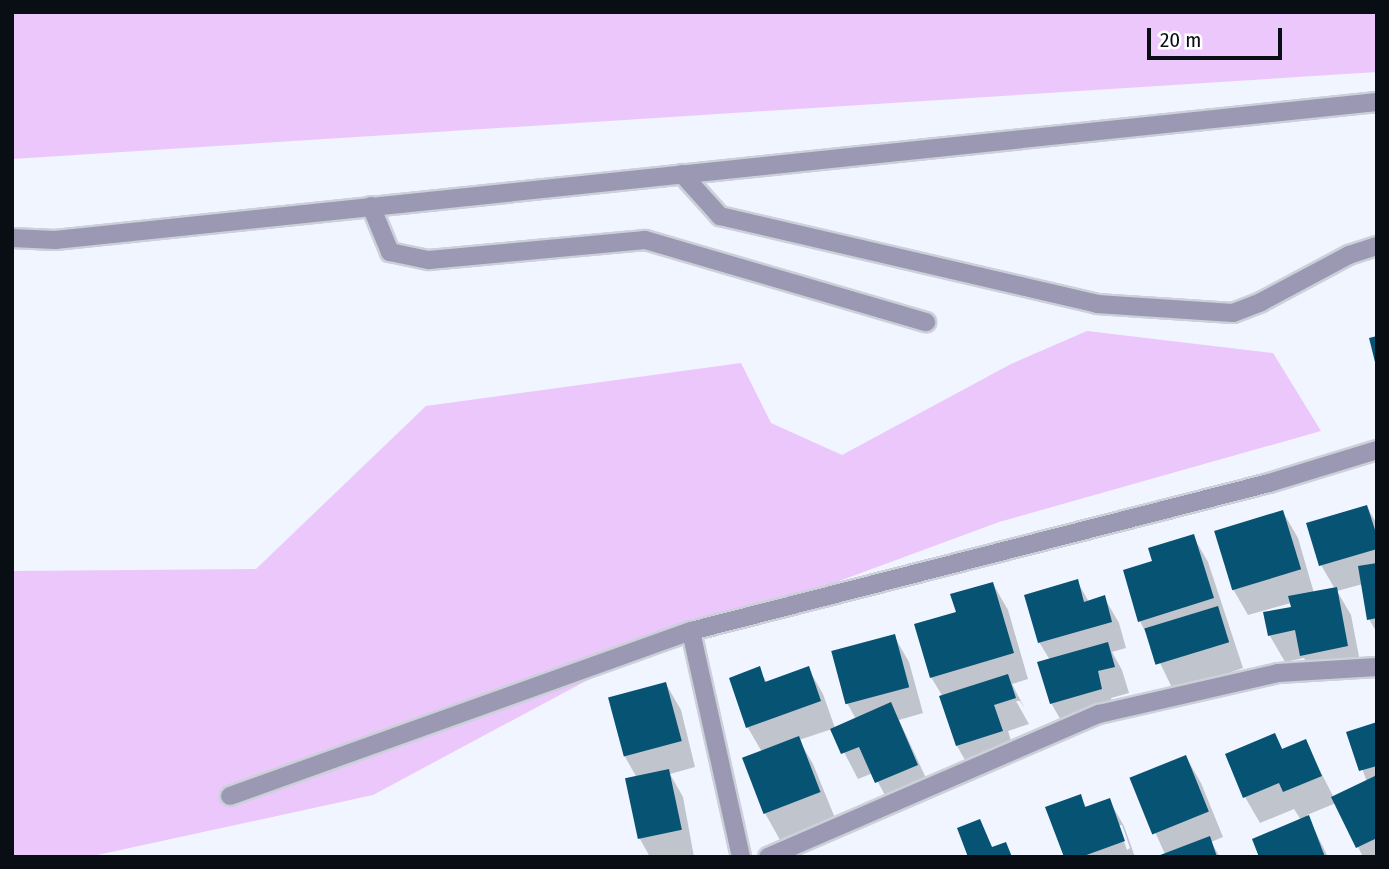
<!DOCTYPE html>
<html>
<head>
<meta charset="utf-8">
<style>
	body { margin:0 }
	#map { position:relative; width:1389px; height:869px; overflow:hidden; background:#f0f5ff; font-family:"Fira Sans Condensed",sans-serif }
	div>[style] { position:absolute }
	.green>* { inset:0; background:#ecc7fb }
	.shadow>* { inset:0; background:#0003 }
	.building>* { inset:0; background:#075373; transform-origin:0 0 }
	.roads { filter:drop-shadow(2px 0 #cbd0d9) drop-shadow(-2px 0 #cbd0d9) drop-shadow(0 2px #cbd0d9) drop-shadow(0 -2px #cbd0d9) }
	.minor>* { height:18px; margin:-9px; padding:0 9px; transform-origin:9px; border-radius:9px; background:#9a98b2 }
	span { translate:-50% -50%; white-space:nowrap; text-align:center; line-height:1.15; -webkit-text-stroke:7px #fff; paint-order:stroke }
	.frame { position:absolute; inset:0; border:14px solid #090d14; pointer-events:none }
	.scale { position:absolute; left:1147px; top:28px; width:135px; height:32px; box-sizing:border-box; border:4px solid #090d14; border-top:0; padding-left:9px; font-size:21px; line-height:24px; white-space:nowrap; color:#090d14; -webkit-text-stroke:5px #fff; paint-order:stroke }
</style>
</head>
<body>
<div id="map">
	<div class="green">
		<div style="clip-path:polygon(12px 12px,1377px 12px,1377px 72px,12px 159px)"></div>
		<div style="clip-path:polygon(1087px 331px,1273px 353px,1321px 431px,999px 522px,625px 660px,373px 795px,88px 857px,12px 857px,12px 571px,256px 569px,426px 406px,741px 363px,771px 423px,842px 455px,1011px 364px)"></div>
	</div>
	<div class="shadow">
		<div style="clip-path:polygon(1367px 507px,1377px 524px,1377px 633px,1369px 619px,1363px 584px,1337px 591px,1351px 615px,1362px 672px,1317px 681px,1304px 658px,1285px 662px,1270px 636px,1265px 614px,1293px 608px,1291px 603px,1248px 615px,1233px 589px,1283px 512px,1298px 538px,1314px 593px,1335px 589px,1321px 565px)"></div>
		<div style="clip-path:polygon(1193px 536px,1208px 562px,1243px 668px,1174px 692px,1140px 621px,1154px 562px)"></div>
		<div style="clip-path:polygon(1077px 581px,1089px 602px,1104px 597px,1119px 623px,1126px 648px,1112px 652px,1122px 670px,1129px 693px,1111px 698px,1116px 715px,1066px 729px,1051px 703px,1050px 660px,1039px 642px)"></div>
		<div style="clip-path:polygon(993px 584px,1008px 610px,1028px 679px,1012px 684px,1025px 709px,1020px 701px,1016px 701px,1029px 724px,1008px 731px,1016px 757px,972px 772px,957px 746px,943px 697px,931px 677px,958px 613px)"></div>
		<div style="clip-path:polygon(894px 636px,909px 662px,923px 713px,899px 720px,932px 791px,892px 808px,873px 773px,858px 779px,832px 729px,799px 740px,813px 764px,835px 818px,780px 840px,766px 815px,744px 760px,762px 752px,748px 728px,731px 679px,759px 669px,767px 683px,808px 668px,823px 694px,835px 728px,856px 719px,847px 703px)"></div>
		<div style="clip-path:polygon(666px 684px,681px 710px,695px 767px,670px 774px,683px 797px,694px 857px,650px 857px,640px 839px,637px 778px,624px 755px)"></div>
		<div style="clip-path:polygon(1377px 724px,1377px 857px,1363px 857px,1336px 803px,1307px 815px,1328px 857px,1261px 857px,1301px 820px,1294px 809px,1260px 823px,1245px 797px,1275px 735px,1283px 750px,1305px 741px,1334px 798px,1367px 782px,1349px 733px)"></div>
		<div style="clip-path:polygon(1186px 757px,1201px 783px,1223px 837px,1211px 842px,1220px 857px,1159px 857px,1165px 854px,1131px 779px)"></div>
		<div style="clip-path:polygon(evenodd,1080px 796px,1087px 808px,1109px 800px,1124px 826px,1135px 857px,1065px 857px,1080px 796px,1118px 825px,1122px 825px,1130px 848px,1127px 850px,1118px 825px)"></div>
	</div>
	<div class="building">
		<div style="clip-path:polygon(1377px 336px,1377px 366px,1376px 366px,1369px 338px)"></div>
		<div style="clip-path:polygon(1367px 505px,1377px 536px,1377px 549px,1319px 566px,1306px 523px)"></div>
		<div style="left:1283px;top:510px;width:62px;height:72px;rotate:73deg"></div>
		<div style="clip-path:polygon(1194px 534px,1214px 598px,1138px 622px,1123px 570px,1152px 561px,1148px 548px)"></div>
		<div style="clip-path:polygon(1377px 563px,1377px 618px,1367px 620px,1358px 566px)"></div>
		<div style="clip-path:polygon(1078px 579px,1084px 602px,1105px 595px,1112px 622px,1038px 643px,1024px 595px)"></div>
		<div style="clip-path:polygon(993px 582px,1014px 653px,930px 678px,914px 624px,956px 612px,950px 594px)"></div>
		<div style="clip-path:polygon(1337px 587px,1348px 646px,1300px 656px,1295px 630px,1268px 636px,1263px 612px,1291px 607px,1288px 596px)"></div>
		<div style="left:1218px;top:606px;width:38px;height:77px;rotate:73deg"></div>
		<div style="left:895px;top:634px;width:55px;height:66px;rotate:75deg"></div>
		<div style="clip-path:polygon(1108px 642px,1115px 667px,1098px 671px,1102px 689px,1050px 704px,1037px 662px)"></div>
		<div style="clip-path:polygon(760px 666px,765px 682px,809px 666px,821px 701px,746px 728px,729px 678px)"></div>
		<div style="clip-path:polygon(1008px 674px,1016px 698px,994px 705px,1003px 731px,956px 746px,939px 696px)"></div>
		<div style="left:666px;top:682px;width:61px;height:60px;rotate:75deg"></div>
		<div style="clip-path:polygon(891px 702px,918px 765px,875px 783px,859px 747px,841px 754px,830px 729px)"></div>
		<div style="clip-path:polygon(1377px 722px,1377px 766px,1359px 771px,1346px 732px)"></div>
		<div style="clip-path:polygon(1275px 733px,1282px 749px,1306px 739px,1322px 776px,1283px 792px,1279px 783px,1243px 798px,1225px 754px)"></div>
		<div style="left:799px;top:736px;width:60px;height:61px;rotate:69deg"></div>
		<div style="left:1186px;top:755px;width:61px;height:61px;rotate:68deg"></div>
		<div style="left:669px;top:769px;width:62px;height:45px;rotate:78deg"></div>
		<div style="clip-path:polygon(1377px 775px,1377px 838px,1356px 848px,1331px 797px)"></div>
		<div style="clip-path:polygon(1081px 794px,1085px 807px,1110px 798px,1125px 841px,1081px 857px,1064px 857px,1045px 807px)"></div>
		<div style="clip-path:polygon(1309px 815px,1325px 857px,1259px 857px,1252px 839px)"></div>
		<div style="clip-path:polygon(980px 819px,992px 847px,1006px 842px,1012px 857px,968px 857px,957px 828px)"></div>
		<div style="clip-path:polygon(1210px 836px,1217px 857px,1155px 857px)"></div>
	</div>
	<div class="roads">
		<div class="minor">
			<div style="left:682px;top:174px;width:57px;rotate:47.9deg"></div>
			<div style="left:720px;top:216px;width:387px;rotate:13.1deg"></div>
			<div style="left:1097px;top:304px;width:136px;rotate:3.8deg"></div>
			<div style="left:1233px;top:313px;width:30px;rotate:-21deg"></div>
			<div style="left:1261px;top:302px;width:100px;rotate:-28.1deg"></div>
			<div style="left:1349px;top:255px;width:29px;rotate:-18deg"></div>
			<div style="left:371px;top:206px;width:50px;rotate:67.6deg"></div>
			<div style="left:390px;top:252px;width:40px;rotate:12deg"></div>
			<div style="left:429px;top:260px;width:217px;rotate:-5.3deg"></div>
			<div style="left:645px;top:240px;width:293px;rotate:16.3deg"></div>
			<div style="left:12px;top:238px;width:43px;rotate:2.7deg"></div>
			<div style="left:55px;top:240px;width:1329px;rotate:-5.96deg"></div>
			<div style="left:230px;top:796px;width:490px;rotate:-19.7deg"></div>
			<div style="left:741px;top:857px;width:231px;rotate:-102.5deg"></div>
			<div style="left:691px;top:631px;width:597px;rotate:-14.36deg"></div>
			<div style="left:1269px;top:483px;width:113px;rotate:-17deg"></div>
			<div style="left:768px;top:857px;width:361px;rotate:-23.4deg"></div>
			<div style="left:1099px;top:714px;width:184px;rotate:-12.9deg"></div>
			<div style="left:1278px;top:673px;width:99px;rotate:-3.5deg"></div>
		</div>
	</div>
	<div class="frame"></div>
	<div class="scale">20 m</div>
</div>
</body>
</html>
